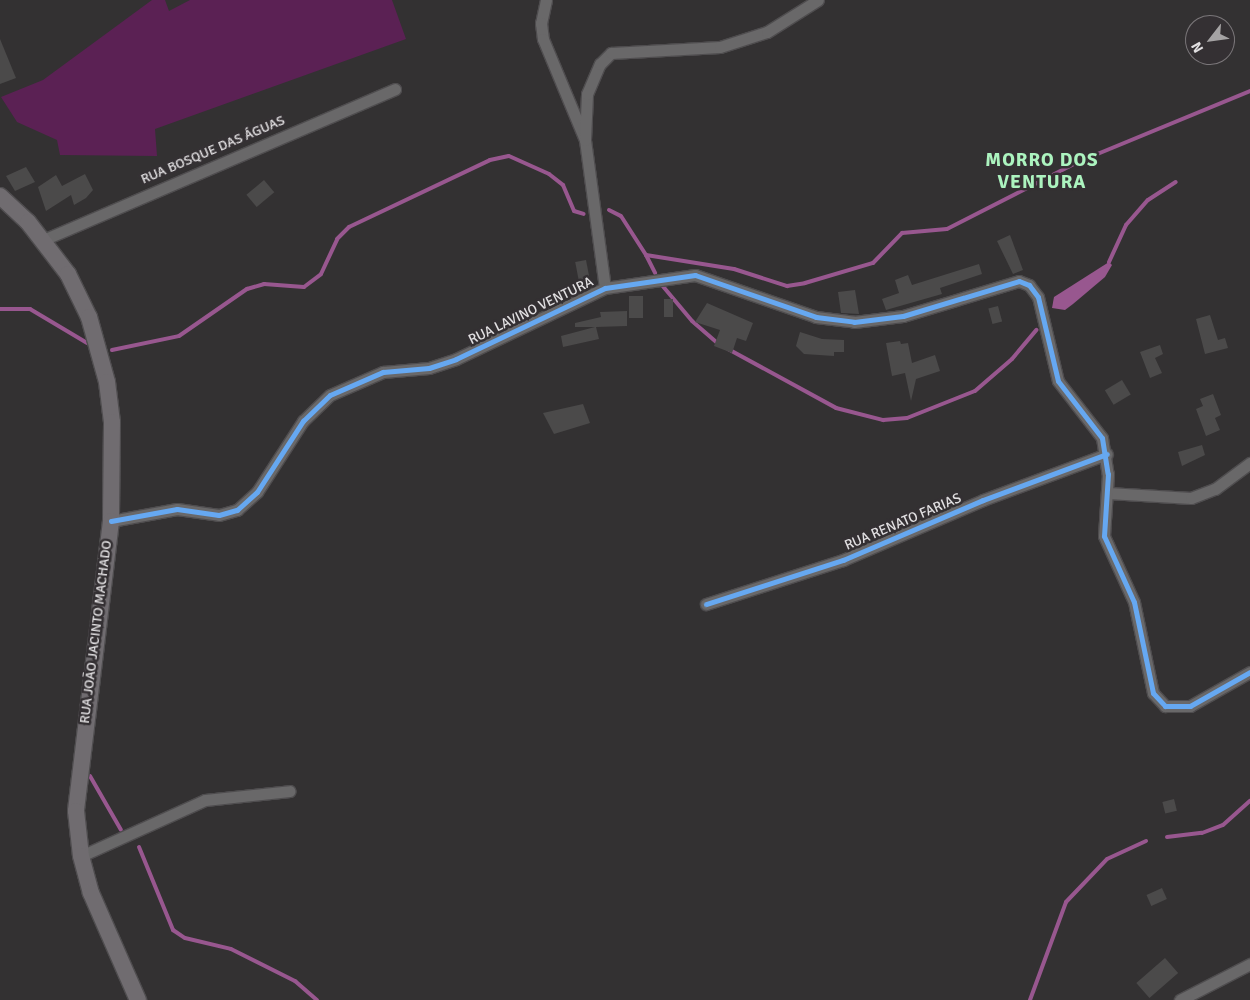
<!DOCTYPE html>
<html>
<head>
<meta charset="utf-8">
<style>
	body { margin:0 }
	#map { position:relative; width:1250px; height:1000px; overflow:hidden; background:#333132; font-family:Signika,sans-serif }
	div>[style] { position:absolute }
	.green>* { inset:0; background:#5b2154 }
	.water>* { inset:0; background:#98578f }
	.stream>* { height:4px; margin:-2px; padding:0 2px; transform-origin:2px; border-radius:2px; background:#98578f }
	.building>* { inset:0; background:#4b4a4a; transform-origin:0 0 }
	.roads { filter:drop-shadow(1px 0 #4f4d4f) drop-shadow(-1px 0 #4f4d4f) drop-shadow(0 1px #4f4d4f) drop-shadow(0 -1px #4f4d4f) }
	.street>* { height:11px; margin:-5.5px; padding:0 5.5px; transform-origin:5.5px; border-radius:5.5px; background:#696869 }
	.secondary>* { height:16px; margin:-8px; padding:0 8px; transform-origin:8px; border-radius:8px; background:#706c70 }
	.cycleway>* { height:5px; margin:-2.5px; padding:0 2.5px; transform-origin:2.5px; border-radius:2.5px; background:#66a8f1 }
	span { translate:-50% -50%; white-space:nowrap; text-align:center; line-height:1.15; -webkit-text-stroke:5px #343033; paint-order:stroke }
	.street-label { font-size:14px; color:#e2e0e2 }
	.district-label { font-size:19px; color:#acf3bf; font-weight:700; letter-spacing:1px }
	.north { position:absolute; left:1185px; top:15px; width:50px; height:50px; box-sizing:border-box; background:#343033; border:1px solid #7a7679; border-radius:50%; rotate:240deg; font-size:14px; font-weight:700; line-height:20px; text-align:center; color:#e2e0e2 }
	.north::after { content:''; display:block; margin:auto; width:18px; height:22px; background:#a5a3a4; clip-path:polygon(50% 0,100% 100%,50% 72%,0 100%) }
</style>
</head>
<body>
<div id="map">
	<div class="green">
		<div style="clip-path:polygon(152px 0,165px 0,169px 11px,190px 0,392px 0,406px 39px,155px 129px,157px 156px,60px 155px,57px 140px,17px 122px,1px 97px,43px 80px)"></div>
	</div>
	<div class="water">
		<div style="clip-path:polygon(1109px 262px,1112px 265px,1105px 277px,1073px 304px,1065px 310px,1052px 308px,1054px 297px)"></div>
	</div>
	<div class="stream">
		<div style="left:609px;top:210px;width:13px;rotate:27deg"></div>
		<div style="left:621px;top:216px;width:46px;rotate:57.3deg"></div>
		<div style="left:646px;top:255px;width:89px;rotate:9deg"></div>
		<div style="left:734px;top:269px;width:56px;rotate:17.8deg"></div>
		<div style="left:787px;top:286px;width:18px;rotate:-9deg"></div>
		<div style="left:805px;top:283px;width:71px;rotate:-16.4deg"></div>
		<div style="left:873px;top:263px;width:42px;rotate:-46deg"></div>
		<div style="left:902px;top:233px;width:45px;rotate:-5.1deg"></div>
		<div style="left:947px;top:229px;width:147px;rotate:-27.1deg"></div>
		<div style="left:1078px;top:162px;width:186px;rotate:-22.4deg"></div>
		<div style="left:646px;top:255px;width:20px;rotate:63deg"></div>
		<div style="left:1109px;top:262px;width:41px;rotate:-65.3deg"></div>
		<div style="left:1126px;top:225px;width:33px;rotate:-49deg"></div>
		<div style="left:1148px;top:200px;width:33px;rotate:-33deg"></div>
		<div style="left:661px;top:284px;width:48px;rotate:50deg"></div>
		<div style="left:692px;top:321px;width:37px;rotate:41deg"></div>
		<div style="left:0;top:309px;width:30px"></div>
		<div style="left:30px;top:309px;width:66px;rotate:30.8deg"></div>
		<div style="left:728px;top:349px;width:123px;rotate:28.6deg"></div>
		<div style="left:836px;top:408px;width:49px;rotate:14.3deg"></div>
		<div style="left:883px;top:420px;width:24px;rotate:-5deg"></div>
		<div style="left:907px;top:418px;width:73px;rotate:-21.7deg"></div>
		<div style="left:975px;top:391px;width:49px;rotate:-40.9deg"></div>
		<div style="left:1012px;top:359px;width:38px;rotate:-50deg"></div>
		<div style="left:112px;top:350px;width:68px;rotate:-11.8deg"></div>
		<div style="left:179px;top:336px;width:83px;rotate:-34.7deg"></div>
		<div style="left:247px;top:289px;width:18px;rotate:-16deg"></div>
		<div style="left:264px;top:284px;width:40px;rotate:4.3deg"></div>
		<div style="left:304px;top:287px;width:21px;rotate:-37deg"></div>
		<div style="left:321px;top:274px;width:38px;rotate:-65deg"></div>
		<div style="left:337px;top:239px;width:17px;rotate:-45deg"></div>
		<div style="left:349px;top:227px;width:156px;rotate:-25.4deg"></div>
		<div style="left:490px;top:160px;width:19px;rotate:-12deg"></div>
		<div style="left:509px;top:156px;width:44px;rotate:24.2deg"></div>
		<div style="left:549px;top:174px;width:18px;rotate:38deg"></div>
		<div style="left:563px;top:185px;width:28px;rotate:67deg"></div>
		<div style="left:574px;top:211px;width:10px;rotate:17deg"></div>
		<div style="left:90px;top:776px;width:62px;rotate:60.1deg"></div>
		<div style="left:1167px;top:837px;width:35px;rotate:-7deg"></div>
		<div style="left:1202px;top:833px;width:22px;rotate:-21deg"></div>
		<div style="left:1223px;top:825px;width:36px;rotate:-42deg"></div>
		<div style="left:139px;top:847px;width:90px;rotate:67.7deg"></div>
		<div style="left:173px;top:930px;width:14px;rotate:34deg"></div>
		<div style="left:185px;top:938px;width:47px;rotate:13.4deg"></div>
		<div style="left:231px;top:949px;width:72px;rotate:26.6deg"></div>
		<div style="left:295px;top:981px;width:29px;rotate:41deg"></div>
		<div style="left:1030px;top:1000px;width:104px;rotate:-69.8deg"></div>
		<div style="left:1066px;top:902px;width:59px;rotate:-46.4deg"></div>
		<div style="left:1107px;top:859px;width:43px;rotate:-24.8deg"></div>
	</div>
	<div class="building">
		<div style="clip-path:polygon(0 39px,16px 78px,0 84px)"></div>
		<div style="clip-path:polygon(26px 167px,35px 182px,15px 191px,6px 176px)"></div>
		<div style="clip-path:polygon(85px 174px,93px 190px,86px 198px,74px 205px,71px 195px,46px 211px,38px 187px,56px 175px,62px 186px)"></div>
		<div style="left:264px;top:180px;width:16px;height:23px;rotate:50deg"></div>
		<div style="clip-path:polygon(1010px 235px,1023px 270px,1013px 274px,997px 241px)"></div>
		<div style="left:586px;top:260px;width:20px;height:11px;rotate:79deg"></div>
		<div style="clip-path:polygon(979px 264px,982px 274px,940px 288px,942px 294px,886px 310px,882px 299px,899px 293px,895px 280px,908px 275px,912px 285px)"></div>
		<div style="clip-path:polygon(855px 290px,859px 314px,841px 313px,838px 292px)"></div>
		<div style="left:629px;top:296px;width:14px;height:22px"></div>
		<div style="left:664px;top:299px;width:9px;height:18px"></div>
		<div style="clip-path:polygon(707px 303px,753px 323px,746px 341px,737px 338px,732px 353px,714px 346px,720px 330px,695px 322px)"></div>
		<div style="left:998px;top:306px;width:16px;height:10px;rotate:75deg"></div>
		<div style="clip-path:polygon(627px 311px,627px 326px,596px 327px,599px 339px,563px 347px,561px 336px,595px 327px,575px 327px,575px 323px,601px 317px,600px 312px)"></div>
		<div style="clip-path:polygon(1210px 315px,1218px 340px,1225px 338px,1228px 348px,1205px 354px,1196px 319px)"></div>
		<div style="clip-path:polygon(800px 332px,822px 339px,844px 340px,844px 352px,834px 352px,834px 356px,804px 354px,796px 346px)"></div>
		<div style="clip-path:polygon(900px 341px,901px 344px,908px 343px,912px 363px,935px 355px,940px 371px,916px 379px,911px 401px,905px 373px,892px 376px,886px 343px)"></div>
		<div style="clip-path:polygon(1160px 345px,1163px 354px,1155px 358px,1162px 373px,1150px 378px,1140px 352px)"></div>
		<div style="left:1122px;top:380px;width:17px;height:20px;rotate:59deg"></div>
		<div style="clip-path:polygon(1213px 394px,1221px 415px,1215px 418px,1220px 430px,1206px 436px,1196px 409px,1203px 406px,1200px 399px)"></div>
		<div style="clip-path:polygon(583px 404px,590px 423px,554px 434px,543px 413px)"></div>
		<div style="clip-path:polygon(1202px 445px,1205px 455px,1182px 466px,1178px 452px)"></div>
		<div style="left:1174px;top:799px;width:12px;height:12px;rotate:76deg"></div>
		<div style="left:1162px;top:888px;width:12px;height:17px;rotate:66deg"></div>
		<div style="left:1165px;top:958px;width:20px;height:38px;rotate:49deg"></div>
	</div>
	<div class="roads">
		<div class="street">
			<div style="left:546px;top:0;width:24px;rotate:102deg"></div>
			<div style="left:541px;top:23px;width:16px;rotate:83deg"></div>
			<div style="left:543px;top:39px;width:109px;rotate:67.4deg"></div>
			<div style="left:585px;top:140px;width:149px;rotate:82.3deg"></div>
			<div style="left:585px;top:140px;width:46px;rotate:-87.5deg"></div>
			<div style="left:587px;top:94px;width:33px;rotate:-67deg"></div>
			<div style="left:600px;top:64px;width:16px;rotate:-45deg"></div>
			<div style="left:611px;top:53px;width:109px;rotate:-3.2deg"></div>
			<div style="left:720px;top:47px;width:49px;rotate:-17.7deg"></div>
			<div style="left:767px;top:32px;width:60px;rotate:-32.1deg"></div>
			<div style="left:43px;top:240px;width:383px;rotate:-23.2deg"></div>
			<div style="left:1108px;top:493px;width:83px;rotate:3.4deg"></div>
			<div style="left:1191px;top:498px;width:26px;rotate:-21deg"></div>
			<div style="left:1215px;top:489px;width:44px;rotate:-36.6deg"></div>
			<div style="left:111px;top:521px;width:67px;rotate:-10.3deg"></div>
			<div style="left:177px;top:509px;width:42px;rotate:8.1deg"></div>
			<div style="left:219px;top:515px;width:19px;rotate:-16deg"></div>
			<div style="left:237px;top:510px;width:27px;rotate:-42deg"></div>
			<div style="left:257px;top:492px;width:85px;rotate:-57.1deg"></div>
			<div style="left:303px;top:421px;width:37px;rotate:-44deg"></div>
			<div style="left:330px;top:395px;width:58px;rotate:-23.5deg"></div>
			<div style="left:383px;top:372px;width:46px;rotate:-5deg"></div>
			<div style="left:429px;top:368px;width:28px;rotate:-18deg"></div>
			<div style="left:456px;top:359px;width:165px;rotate:-25.5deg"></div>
			<div style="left:605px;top:288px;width:91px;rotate:-8.2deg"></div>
			<div style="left:695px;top:275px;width:128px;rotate:19.1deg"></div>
			<div style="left:816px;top:317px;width:38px;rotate:7deg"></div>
			<div style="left:854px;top:322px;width:49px;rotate:-7deg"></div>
			<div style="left:903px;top:316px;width:121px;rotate:-16.8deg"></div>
			<div style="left:1019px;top:281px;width:11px;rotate:22deg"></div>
			<div style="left:1029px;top:285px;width:15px;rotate:53deg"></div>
			<div style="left:1038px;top:297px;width:86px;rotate:76.6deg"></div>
			<div style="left:1058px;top:381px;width:72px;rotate:52.3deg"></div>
			<div style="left:1102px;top:438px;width:36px;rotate:81deg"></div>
			<div style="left:1108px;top:474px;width:62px;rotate:93.7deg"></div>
			<div style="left:1104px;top:536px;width:72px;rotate:65.6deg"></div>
			<div style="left:1134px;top:602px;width:93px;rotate:78.2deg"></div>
			<div style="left:1153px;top:693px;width:18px;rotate:47deg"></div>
			<div style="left:1165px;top:706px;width:25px"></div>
			<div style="left:1190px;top:706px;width:69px;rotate:-29.5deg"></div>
			<div style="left:706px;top:604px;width:144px;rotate:-17.8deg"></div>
			<div style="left:843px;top:560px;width:152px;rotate:-23.2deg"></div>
			<div style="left:983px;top:500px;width:132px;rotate:-20.4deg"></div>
			<div style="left:81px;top:856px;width:136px;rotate:-24.3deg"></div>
			<div style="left:205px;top:800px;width:85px;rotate:-6deg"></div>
			<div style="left:1180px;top:1000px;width:79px;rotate:-27.2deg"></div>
		</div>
		<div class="secondary">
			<div style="left:0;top:196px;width:38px;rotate:43deg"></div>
			<div style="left:28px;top:222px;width:66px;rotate:52.4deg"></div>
			<div style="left:68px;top:274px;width:48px;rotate:64deg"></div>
			<div style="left:89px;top:317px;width:67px;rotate:74.5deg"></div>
			<div style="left:107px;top:382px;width:40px;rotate:82.9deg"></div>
			<div style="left:112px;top:422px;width:99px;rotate:90.6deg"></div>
			<div style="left:111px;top:521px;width:292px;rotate:96.9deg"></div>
			<div style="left:76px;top:811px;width:45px;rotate:83.7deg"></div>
			<div style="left:81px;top:856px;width:38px;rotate:75deg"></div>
			<div style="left:91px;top:893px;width:117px;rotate:66.3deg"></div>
		</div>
	</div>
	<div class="cycleway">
		<div style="left:111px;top:521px;width:67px;rotate:-10.3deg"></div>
		<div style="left:177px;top:509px;width:42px;rotate:8.1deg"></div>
		<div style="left:219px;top:515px;width:19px;rotate:-16deg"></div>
		<div style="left:237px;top:510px;width:27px;rotate:-42deg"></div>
		<div style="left:257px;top:492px;width:85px;rotate:-57.1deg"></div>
		<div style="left:303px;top:421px;width:37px;rotate:-44deg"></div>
		<div style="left:330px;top:395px;width:58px;rotate:-23.5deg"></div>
		<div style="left:383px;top:372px;width:46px;rotate:-5deg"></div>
		<div style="left:429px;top:368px;width:28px;rotate:-18deg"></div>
		<div style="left:456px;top:359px;width:165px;rotate:-25.5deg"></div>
		<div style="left:605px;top:288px;width:91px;rotate:-8.2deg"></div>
		<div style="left:695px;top:275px;width:128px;rotate:19.1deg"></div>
		<div style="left:816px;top:317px;width:38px;rotate:7deg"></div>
		<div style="left:854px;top:322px;width:49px;rotate:-7deg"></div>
		<div style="left:903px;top:316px;width:121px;rotate:-16.8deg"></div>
		<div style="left:1019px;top:281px;width:11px;rotate:22deg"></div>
		<div style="left:1029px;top:285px;width:15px;rotate:53deg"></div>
		<div style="left:1038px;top:297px;width:86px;rotate:76.6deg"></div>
		<div style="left:1058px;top:381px;width:72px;rotate:52.3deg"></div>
		<div style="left:1102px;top:438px;width:36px;rotate:81deg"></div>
		<div style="left:1108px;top:474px;width:62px;rotate:93.7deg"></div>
		<div style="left:1104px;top:536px;width:72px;rotate:65.6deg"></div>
		<div style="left:1134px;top:602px;width:93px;rotate:78.2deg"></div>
		<div style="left:1153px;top:693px;width:18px;rotate:47deg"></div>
		<div style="left:1165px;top:706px;width:25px"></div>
		<div style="left:1190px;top:706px;width:69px;rotate:-29.5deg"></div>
		<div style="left:706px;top:604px;width:144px;rotate:-17.8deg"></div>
		<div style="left:843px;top:560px;width:152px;rotate:-23.2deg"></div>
		<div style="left:983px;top:500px;width:132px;rotate:-20.4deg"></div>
	</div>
	<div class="street-label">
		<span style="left:213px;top:150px;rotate:-23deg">RUA BOSQUE DAS ÁGUAS</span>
		<span style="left:531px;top:311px;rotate:-26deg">RUA LAVINO VENTURA</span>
		<span style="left:903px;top:522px;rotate:-23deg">RUA RENATO FARIAS</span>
		<span style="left:96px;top:632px;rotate:-83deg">RUA JOÃO JACINTO MACHADO</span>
	</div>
	<div class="district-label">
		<span style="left:1042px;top:172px">MORRO DOS<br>VENTURA</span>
	</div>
	<div class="north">N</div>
</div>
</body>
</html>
